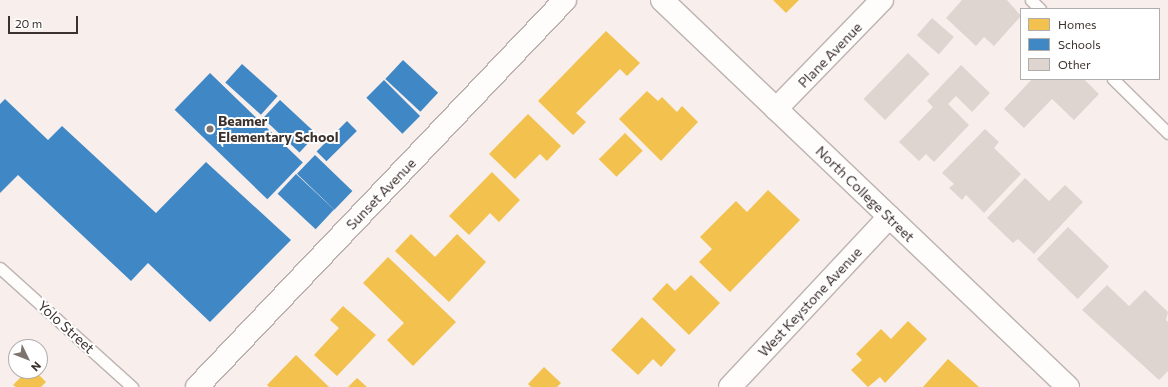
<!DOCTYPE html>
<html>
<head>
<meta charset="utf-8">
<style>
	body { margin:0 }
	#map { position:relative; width:1168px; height:387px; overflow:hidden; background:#f8efec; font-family:Commissioner,sans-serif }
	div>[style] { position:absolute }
	.homes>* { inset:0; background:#f2c14e; transform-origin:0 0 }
	.schools>* { inset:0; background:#3f88c5; transform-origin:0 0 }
	.building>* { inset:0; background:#ded5d1; transform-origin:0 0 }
	.roads { filter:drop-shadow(1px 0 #bcb3b0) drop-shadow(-1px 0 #bcb3b0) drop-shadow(0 1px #bcb3b0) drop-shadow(0 -1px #bcb3b0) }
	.service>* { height:11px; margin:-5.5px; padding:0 5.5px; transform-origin:5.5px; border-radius:5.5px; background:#fefdfc }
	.minor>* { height:22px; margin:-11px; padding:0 11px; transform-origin:11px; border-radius:11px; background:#fefdfc }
	.tertiary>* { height:22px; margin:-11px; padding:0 11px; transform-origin:11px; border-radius:11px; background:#fefdfc }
	.dots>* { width:11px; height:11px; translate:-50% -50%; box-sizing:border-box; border:2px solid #fff; border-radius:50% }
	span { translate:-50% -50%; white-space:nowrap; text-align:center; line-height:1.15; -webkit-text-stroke:4px #fff; paint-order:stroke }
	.street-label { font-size:14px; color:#3c312c }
	.poi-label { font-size:14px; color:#3c312c; font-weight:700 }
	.left { translate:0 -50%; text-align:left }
	.legend { position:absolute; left:1020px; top:8px; width:140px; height:72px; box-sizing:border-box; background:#fff; border:1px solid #b1adab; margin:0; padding:5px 7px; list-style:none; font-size:12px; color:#3c312c }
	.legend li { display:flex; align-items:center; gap:8px; height:20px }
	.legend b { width:20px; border:1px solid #b1adab }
	.north { position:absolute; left:8px; top:339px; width:40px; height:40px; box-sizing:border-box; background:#fff; border:1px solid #b1adab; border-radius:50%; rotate:133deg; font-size:11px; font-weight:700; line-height:16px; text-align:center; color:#3c312c }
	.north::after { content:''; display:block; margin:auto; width:14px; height:18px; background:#7e746f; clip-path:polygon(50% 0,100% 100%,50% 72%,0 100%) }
	.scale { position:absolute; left:8px; top:16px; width:70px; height:18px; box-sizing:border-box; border:2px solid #3c312c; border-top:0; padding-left:5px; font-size:12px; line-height:14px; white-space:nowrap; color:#3c312c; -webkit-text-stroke:3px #fff; paint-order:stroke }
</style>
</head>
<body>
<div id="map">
	<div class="homes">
		<div style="clip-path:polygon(773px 0,799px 0,786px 13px)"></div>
		<div style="clip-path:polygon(606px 31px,640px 63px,627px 76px,620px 69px,576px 113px,586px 122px,573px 135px,538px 101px)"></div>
		<div style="clip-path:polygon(647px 91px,658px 101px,662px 97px,677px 112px,682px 106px,698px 122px,661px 161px,619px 119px)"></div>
		<div style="clip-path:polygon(528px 114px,561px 146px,547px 161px,540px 154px,515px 179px,489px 154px)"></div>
		<div style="left:625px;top:133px;width:25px;height:37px;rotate:45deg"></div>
		<div style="clip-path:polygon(492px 172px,520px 200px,499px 222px,490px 213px,469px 235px,449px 216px)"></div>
		<div style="clip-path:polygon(768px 190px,800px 220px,730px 292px,699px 262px,712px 249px,700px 237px,736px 201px,747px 212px)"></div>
		<div style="clip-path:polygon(411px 234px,435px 257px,457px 234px,486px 262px,449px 302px,395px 251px)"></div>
		<div style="clip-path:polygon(388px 257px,456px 322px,413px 366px,387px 340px,404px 323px,363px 283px)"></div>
		<div style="clip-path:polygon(691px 275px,720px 303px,689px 335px,652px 299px,667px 283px,675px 291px)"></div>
		<div style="clip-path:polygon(343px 306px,376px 335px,337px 376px,314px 355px,339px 328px,330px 320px)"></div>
		<div style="clip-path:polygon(642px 317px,676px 350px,661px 367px,653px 359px,638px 375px,611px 350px)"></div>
		<div style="clip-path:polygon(908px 321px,927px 339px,885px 383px,880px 377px,868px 387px,851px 370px,862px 360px,856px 354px,881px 329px,891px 339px)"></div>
		<div style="clip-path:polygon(296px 355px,329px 387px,269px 387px,267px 385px)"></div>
		<div style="clip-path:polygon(948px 359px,979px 387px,923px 387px)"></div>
		<div style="clip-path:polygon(544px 367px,561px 383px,557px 387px,531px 387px,528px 384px)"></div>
		<div style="clip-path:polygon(27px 371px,35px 371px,46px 382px,41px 387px,16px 387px,13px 385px)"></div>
		<div style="clip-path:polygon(357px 378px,367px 387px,348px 387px)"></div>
	</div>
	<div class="schools">
		<div style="left:403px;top:60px;width:48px;height:26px;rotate:43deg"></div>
		<div style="left:242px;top:64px;width:48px;height:25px;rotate:42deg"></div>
		<div style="left:210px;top:73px;width:129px;height:51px;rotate:44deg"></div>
		<div style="left:384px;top:80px;width:51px;height:25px;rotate:45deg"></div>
		<div style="clip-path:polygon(5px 99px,48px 140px,62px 126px,156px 213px,206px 162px,291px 240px,210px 322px,148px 263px,131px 281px,18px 175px,0 193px,0 104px)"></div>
		<div style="left:280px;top:100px;width:50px;height:25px;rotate:43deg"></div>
		<div style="left:347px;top:121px;width:14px;height:43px;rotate:45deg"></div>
		<div style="left:315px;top:155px;width:52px;height:26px;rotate:44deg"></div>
		<div style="left:296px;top:174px;width:52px;height:27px;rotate:43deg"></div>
	</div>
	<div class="building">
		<div style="clip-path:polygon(962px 0,1007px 0,1021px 16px,994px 46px,984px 37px,976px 46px,946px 18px)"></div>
		<div style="left:932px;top:18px;width:29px;height:23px;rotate:41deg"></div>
		<div style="left:908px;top:53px;width:30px;height:64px;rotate:44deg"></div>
		<div style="clip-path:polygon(961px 65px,990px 93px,972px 112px,956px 96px,948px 104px,969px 125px,934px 162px,926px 154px,919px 161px,899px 142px,933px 107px,927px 101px)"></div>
		<div style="clip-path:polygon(1032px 79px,1084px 79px,1099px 94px,1074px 120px,1052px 99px,1024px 128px,1004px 109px)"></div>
		<div style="clip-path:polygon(985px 129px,999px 142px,994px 148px,1021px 174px,984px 213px,966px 195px,962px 200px,949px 188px,954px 184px,942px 173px)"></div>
		<div style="clip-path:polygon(1025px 178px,1049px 201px,1065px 185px,1083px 202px,1034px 254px,1018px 239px,1013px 243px,987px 218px)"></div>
		<div style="left:1068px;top:227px;width:57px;height:45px;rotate:44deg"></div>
		<div style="clip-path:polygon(1107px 285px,1129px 306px,1145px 290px,1168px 312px,1166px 320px,1168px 322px,1168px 371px,1159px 380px,1082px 310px)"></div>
	</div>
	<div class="roads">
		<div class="service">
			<div style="left:1031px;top:0;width:13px;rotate:45deg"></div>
			<div style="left:1113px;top:79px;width:77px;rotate:44.5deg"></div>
			<div style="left:0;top:268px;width:178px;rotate:42deg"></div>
		</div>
		<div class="minor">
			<div style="left:776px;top:109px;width:152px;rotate:-45.8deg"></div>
			<div style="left:197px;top:387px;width:534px;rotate:-46.44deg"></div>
			<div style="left:730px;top:387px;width:233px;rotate:-46.9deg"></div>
		</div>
		<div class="tertiary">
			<div style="left:662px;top:0;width:561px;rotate:43.63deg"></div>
		</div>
	</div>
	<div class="dots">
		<div style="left:210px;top:129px;background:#7e746f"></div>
	</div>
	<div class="street-label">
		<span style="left:830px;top:55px;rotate:-46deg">Plane Avenue</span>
		<span style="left:381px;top:194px;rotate:-46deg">Sunset Avenue</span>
		<span style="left:865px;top:194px;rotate:44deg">North College Street</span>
		<span style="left:810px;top:302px;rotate:-47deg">West Keystone Avenue</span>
		<span style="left:66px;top:327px;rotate:42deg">Yolo Street</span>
	</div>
	<div class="poi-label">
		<span class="left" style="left:218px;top:129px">Beamer<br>Elementary School</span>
	</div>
	<ul class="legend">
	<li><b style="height:11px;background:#f2c14e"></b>Homes</li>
	<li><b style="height:11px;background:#3f88c5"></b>Schools</li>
	<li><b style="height:11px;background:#ded5d1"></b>Other</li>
	</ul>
	<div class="north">N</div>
	<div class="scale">20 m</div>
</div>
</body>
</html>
